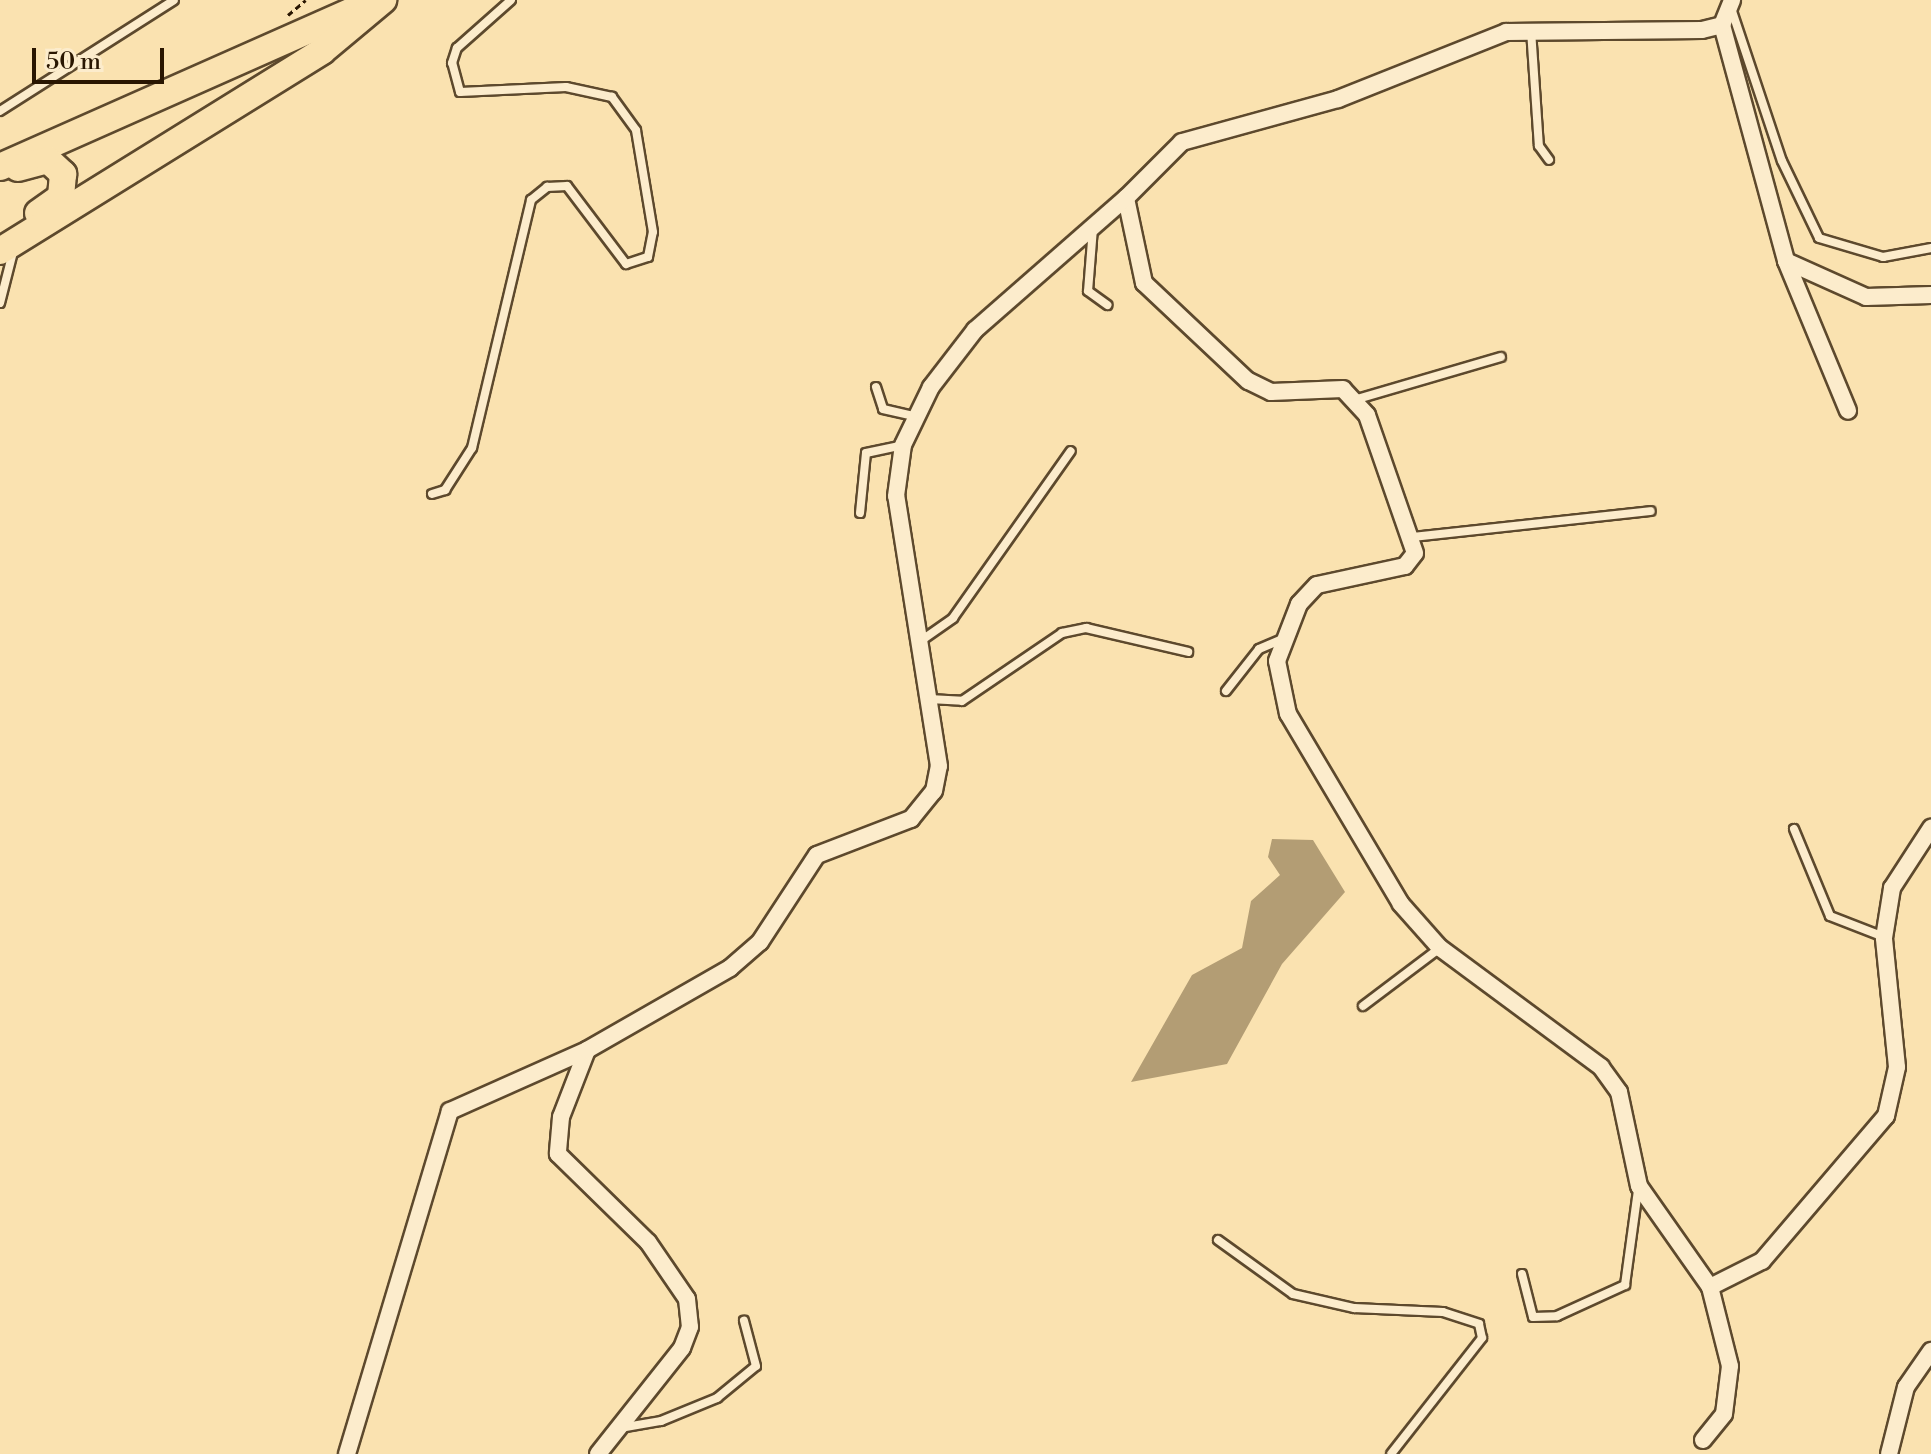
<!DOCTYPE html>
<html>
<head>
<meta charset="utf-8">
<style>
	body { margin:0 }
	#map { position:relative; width:1931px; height:1454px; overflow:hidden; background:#fae2b0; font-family:"Libre Bodoni",serif }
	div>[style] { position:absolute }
	.water>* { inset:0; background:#b39d74 }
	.path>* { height:3px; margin-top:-1.5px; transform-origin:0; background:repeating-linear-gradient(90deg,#291601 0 6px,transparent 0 10px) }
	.roads { filter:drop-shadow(2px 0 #5d492d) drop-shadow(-2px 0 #5d492d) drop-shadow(0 2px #5d492d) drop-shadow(0 -2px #5d492d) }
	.lane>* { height:8px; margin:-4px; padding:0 4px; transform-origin:4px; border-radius:4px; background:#fceccc }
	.street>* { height:16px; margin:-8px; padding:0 8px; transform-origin:8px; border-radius:8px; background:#fceccc }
	.primary>* { height:26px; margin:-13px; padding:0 13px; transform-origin:13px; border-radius:13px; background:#fae2b0 }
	span { translate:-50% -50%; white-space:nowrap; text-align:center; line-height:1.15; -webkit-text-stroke:6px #fceccc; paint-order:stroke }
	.scale { position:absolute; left:32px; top:48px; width:132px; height:36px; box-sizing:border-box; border:4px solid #291601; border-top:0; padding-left:10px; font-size:24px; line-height:28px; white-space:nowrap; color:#291601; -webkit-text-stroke:6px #fceccc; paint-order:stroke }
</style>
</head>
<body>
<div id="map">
	<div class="water">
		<div style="clip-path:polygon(1272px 839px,1313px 840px,1345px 892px,1282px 964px,1227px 1064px,1131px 1082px,1192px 975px,1242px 948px,1251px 901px,1280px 875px,1268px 857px)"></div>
	</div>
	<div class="path">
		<div style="left:288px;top:15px;width:23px;rotate:-40deg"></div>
	</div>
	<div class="roads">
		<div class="lane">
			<div style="left:1731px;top:8px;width:161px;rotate:71.6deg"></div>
			<div style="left:1782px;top:161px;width:85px;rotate:64.3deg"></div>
			<div style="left:1819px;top:238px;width:67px;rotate:16.5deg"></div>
			<div style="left:1883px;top:257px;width:49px;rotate:-10.6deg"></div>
			<div style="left:1531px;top:30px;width:116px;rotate:86.1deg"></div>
			<div style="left:1539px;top:146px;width:17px;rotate:54deg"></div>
			<div style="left:0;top:111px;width:206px;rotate:-32.5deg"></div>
			<div style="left:1093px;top:228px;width:63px;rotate:94.5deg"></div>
			<div style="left:1088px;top:291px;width:24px;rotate:36deg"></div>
			<div style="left:0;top:303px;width:57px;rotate:-75.7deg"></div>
			<div style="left:876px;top:387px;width:23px;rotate:72deg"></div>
			<div style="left:883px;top:409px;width:32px;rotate:13deg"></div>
			<div style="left:1354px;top:400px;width:153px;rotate:-16.3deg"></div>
			<div style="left:432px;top:494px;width:14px;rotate:-17deg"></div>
			<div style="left:445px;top:490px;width:50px;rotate:-57.3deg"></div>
			<div style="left:472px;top:448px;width:255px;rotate:-76.6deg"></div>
			<div style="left:531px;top:200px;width:21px;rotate:-39deg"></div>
			<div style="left:547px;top:187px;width:20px;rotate:-3deg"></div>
			<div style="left:567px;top:186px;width:98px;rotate:52.9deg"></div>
			<div style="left:626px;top:264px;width:23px;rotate:-18deg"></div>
			<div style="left:648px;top:257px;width:25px;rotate:-79deg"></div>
			<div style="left:653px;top:232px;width:103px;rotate:-99.5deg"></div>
			<div style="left:636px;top:130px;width:41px;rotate:-126deg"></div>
			<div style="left:612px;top:97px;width:47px;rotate:-167.7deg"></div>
			<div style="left:566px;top:87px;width:106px;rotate:177.3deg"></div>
			<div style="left:460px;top:92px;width:30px;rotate:-105deg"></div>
			<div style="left:452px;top:63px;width:16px;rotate:-72deg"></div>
			<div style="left:457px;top:48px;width:72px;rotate:-41.6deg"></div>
			<div style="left:860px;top:513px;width:60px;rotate:-84.3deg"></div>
			<div style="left:866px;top:453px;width:38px;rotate:-12deg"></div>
			<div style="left:1412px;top:537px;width:240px;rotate:-6.2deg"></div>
			<div style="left:922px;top:640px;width:38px;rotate:-35deg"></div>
			<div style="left:953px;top:618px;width:204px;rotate:-54.8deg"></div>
			<div style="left:1226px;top:691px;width:53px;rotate:-51.8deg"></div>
			<div style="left:1259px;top:649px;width:23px;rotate:-23deg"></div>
			<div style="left:929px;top:699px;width:33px;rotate:3deg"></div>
			<div style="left:962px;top:701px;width:121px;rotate:-34.2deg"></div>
			<div style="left:1062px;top:633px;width:25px;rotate:-12deg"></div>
			<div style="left:1086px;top:628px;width:105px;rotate:13.2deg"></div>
			<div style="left:1794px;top:829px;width:94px;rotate:67.5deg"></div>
			<div style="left:1830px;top:916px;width:58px;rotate:21.3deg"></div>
			<div style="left:1363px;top:1006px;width:96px;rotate:-37deg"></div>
			<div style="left:1218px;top:1240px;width:92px;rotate:35.8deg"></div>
			<div style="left:1293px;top:1294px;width:63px;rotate:12.9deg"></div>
			<div style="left:1354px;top:1308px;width:89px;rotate:2.6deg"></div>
			<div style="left:1443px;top:1312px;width:38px;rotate:18deg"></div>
			<div style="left:1479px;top:1324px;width:14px;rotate:78deg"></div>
			<div style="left:1482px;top:1338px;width:147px;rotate:128.1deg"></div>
			<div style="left:1522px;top:1274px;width:44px;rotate:75.7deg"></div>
			<div style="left:1533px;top:1317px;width:24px;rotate:-2deg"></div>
			<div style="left:1557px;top:1316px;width:75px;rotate:-24.5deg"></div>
			<div style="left:1625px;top:1285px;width:96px;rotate:-82.2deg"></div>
			<div style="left:620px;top:1428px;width:42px;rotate:-9.7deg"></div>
			<div style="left:661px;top:1421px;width:61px;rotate:-22.3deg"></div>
			<div style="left:717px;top:1398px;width:50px;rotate:-39.4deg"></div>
			<div style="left:756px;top:1366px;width:47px;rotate:-104.9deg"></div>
		</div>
		<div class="street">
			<div style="left:1722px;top:25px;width:245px;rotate:74.8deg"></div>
			<div style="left:1786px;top:261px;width:162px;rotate:67.5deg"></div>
			<div style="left:1786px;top:261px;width:88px;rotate:24.2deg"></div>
			<div style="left:1866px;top:297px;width:65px;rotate:-1.8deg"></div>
			<div style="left:587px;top:1050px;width:72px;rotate:111.2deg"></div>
			<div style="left:561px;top:1117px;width:37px;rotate:95deg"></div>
			<div style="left:558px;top:1154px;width:126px;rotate:44.4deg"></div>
			<div style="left:648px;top:1242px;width:69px;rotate:55.6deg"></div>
			<div style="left:687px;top:1299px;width:28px;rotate:84deg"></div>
			<div style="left:690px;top:1327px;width:22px;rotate:111deg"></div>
			<div style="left:682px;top:1348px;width:135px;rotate:128.4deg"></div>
			<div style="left:1710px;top:1287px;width:58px;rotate:-26.6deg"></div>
			<div style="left:1762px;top:1261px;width:191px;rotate:-49.5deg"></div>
			<div style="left:1886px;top:1116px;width:50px;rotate:-77.3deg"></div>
			<div style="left:1897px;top:1067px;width:130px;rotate:-95.8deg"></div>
			<div style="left:1884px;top:938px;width:51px;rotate:-80.9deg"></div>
			<div style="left:1892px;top:888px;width:72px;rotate:-57deg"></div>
			<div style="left:1703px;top:1440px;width:33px;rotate:-51deg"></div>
			<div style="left:1724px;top:1414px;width:48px;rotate:-82.9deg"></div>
			<div style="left:1730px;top:1366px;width:81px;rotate:-104.2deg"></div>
			<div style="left:1710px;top:1287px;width:123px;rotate:-125.1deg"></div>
			<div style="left:1639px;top:1186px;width:96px;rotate:-102deg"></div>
			<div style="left:1619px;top:1092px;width:31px;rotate:-126deg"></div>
			<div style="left:1601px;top:1067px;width:200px;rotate:-143.5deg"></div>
			<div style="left:1440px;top:948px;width:59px;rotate:-131.6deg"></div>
			<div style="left:1401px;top:904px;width:221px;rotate:-120.7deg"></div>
			<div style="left:1288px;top:714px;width:54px;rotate:-101.7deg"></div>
			<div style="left:1277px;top:661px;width:61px;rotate:-68.9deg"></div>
			<div style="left:1299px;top:604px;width:26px;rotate:-47deg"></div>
			<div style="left:1317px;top:585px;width:90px;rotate:-12.2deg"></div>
			<div style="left:1405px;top:566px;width:16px;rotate:-52deg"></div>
			<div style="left:1415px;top:553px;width:146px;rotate:-109.2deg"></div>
			<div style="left:1367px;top:415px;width:35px;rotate:-133deg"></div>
			<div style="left:1343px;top:389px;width:72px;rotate:177.6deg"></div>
			<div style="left:1271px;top:392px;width:25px;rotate:-154deg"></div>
			<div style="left:1248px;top:381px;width:143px;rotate:-136.7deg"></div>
			<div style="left:1144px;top:283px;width:87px;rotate:-102deg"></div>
			<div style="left:1126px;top:198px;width:79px;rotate:-45deg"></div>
			<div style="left:1182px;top:142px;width:162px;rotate:-15.4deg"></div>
			<div style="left:1338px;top:99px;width:181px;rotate:-21.7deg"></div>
			<div style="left:1506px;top:32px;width:196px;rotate:-0.6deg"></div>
			<div style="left:1702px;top:30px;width:21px;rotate:-14deg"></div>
			<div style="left:1722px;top:25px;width:27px;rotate:-68deg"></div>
			<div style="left:347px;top:1454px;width:358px;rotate:-73.3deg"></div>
			<div style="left:450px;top:1111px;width:150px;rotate:-24deg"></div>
			<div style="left:587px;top:1050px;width:165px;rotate:-29.8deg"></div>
			<div style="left:730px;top:968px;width:40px;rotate:-41deg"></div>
			<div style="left:760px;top:942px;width:104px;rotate:-56.8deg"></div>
			<div style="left:817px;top:855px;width:101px;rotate:-21deg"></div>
			<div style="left:911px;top:819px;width:36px;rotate:-51deg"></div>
			<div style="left:934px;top:791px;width:25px;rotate:-79deg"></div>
			<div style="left:939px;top:766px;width:273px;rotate:-99deg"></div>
			<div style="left:896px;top:496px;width:51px;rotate:-82.2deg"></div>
			<div style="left:903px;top:445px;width:64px;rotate:-64.2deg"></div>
			<div style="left:931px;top:387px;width:72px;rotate:-52.3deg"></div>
			<div style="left:975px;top:330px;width:201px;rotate:-41.2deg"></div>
			<div style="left:1889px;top:1454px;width:69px;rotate:-75.8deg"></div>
			<div style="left:1906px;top:1387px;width:44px;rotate:-55.2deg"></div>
		</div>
		<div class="primary">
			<div style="left:0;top:167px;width:392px;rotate:-23.9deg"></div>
			<div style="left:18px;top:168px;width:31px;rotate:-15deg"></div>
			<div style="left:48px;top:160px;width:21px;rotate:43deg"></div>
			<div style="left:63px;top:174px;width:23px;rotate:95deg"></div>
			<div style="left:61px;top:197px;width:28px;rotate:145deg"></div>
			<div style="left:0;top:251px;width:379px;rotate:-31.8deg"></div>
			<div style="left:322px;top:51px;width:80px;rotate:-39.9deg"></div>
		</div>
	</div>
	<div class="scale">50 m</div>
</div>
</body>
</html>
